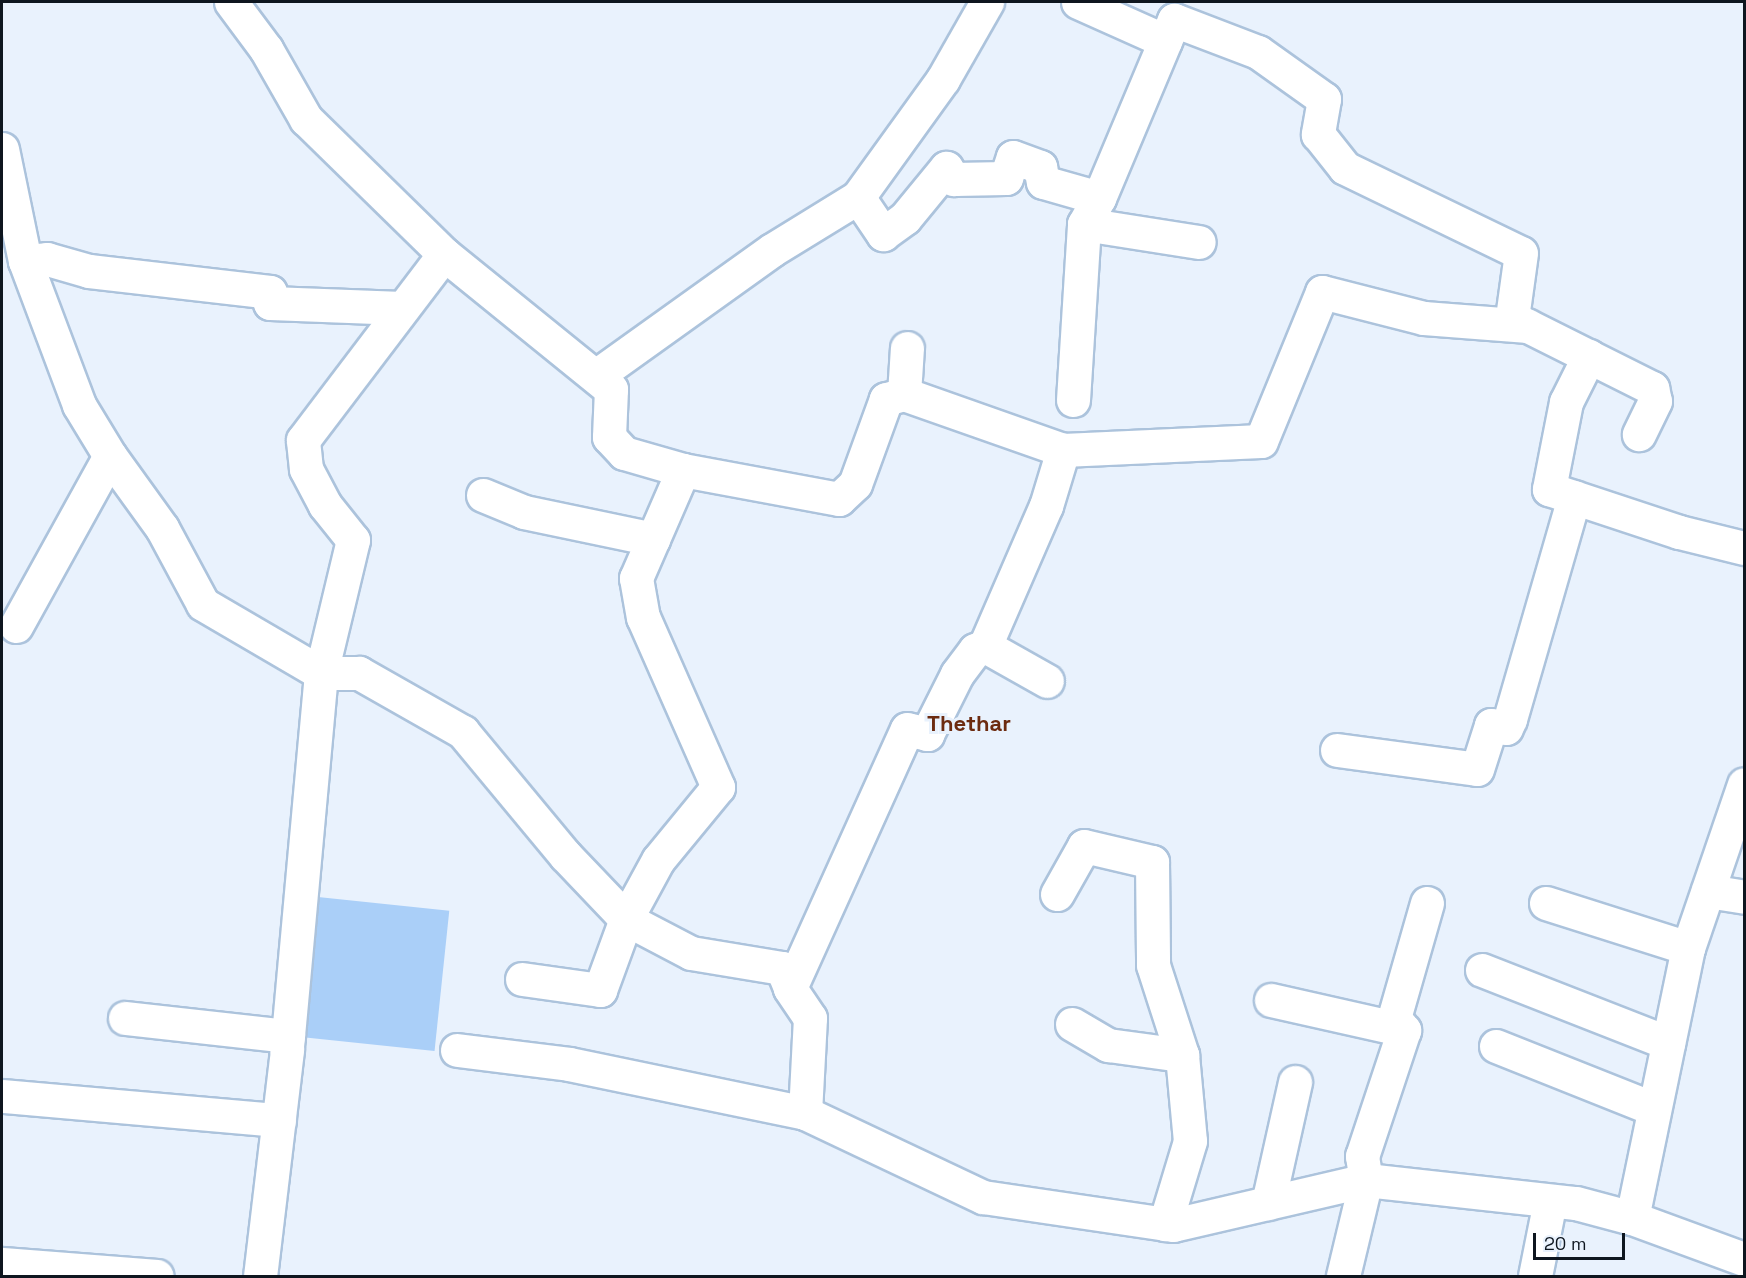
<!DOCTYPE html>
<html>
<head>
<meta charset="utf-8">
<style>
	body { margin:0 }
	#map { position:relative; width:1746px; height:1278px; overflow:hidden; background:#e9f2fd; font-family:"Space Grotesk",sans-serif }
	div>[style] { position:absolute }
	.green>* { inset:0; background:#aacff8; transform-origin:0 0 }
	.roads { filter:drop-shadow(2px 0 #acc3dc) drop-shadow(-2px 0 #acc3dc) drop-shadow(0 2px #acc3dc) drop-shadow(0 -2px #acc3dc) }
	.minor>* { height:33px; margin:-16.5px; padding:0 16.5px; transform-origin:16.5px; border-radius:16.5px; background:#fff }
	span { translate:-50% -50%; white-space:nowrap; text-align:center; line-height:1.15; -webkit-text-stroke:6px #e9f2fd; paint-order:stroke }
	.quarter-label { font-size:22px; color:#6c2b10; font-weight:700 }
	.frame { position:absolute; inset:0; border:3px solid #0e161f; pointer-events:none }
	.scale { position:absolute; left:1533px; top:1233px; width:92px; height:27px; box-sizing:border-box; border:3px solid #0e161f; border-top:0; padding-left:8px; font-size:18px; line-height:21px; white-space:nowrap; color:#0e161f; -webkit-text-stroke:4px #e9f2fd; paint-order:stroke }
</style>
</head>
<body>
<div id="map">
	<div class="green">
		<div style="left:318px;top:897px;width:132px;height:141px;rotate:6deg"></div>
	</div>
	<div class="roads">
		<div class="minor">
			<div style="left:231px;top:2px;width:59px;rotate:53.3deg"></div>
			<div style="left:266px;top:49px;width:81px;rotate:60.3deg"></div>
			<div style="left:306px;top:119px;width:193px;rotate:44.4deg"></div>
			<div style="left:444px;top:254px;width:215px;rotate:39deg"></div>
			<div style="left:611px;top:389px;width:48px;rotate:92.4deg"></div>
			<div style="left:609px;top:437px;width:22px;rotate:47deg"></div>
			<div style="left:624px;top:453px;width:61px;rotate:16.1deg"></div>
			<div style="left:683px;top:470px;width:118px;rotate:113.5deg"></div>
			<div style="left:636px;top:578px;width:40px;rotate:80deg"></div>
			<div style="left:643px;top:617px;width:186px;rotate:66.2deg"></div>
			<div style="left:718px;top:787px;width:94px;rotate:129.4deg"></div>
			<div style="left:658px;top:860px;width:67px;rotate:118.5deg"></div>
			<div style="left:626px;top:919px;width:88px;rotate:-133.6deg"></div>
			<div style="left:565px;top:855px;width:160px;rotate:-129.7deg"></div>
			<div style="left:463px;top:732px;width:120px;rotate:-150.4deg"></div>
			<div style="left:359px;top:673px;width:38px;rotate:180deg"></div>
			<div style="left:321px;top:673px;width:137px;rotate:-76.5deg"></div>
			<div style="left:353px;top:540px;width:45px;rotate:-128.7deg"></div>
			<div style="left:325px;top:505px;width:41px;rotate:-117.8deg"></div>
			<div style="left:306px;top:469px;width:29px;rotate:-96deg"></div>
			<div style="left:303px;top:440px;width:233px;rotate:-52.8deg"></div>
			<div style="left:1078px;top:2px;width:95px;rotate:24.1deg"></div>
			<div style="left:1165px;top:41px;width:23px;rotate:-67deg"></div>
			<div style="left:1174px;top:20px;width:90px;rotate:20.9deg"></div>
			<div style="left:1258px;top:52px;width:81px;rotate:35.5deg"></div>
			<div style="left:1324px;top:99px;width:36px;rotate:100deg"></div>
			<div style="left:1318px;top:134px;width:43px;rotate:51.5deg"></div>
			<div style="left:1345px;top:168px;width:195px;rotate:25.8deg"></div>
			<div style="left:1521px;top:253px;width:66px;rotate:97.9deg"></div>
			<div style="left:1512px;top:318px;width:157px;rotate:26.6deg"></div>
			<div style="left:1652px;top:388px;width:13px;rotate:77deg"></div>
			<div style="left:1655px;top:401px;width:37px;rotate:116deg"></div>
			<div style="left:2px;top:149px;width:114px;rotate:78.4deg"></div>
			<div style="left:25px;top:261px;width:154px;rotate:69.4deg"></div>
			<div style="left:79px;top:405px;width:60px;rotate:58.7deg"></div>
			<div style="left:110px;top:456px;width:89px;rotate:54.2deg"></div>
			<div style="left:162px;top:528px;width:86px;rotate:61.7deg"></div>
			<div style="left:203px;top:604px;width:137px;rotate:30.3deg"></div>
			<div style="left:321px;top:673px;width:379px;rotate:95.2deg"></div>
			<div style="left:287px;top:1050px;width:228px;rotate:96.8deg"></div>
			<div style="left:858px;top:197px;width:45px;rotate:56deg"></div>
			<div style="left:883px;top:234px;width:27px;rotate:-36deg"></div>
			<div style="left:905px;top:218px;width:65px;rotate:-50.6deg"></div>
			<div style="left:946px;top:168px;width:14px;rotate:54deg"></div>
			<div style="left:954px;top:179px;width:52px;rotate:-1.1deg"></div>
			<div style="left:1006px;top:178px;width:22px;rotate:-72deg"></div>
			<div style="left:1013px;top:157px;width:29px;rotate:20deg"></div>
			<div style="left:1040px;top:167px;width:15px;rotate:79deg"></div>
			<div style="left:1043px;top:182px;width:58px;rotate:15.9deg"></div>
			<div style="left:1099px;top:198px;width:170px;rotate:-67.2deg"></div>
			<div style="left:1084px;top:224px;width:116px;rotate:8.9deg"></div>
			<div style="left:25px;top:261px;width:22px;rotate:-5deg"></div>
			<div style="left:47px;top:259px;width:44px;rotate:15.9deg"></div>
			<div style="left:89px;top:271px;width:182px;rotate:6.6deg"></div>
			<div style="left:270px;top:292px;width:11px;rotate:90deg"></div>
			<div style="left:270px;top:303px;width:132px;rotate:2.2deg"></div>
			<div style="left:1589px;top:356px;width:51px;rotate:116.6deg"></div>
			<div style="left:1566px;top:402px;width:89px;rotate:101.1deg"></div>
			<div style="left:1549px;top:489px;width:137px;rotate:18.3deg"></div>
			<div style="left:1679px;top:532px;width:67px;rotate:13.8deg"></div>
			<div style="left:596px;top:376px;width:216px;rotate:-35.6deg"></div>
			<div style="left:772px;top:250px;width:101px;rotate:-31.6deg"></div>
			<div style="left:858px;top:197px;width:145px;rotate:-54.2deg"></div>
			<div style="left:943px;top:79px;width:89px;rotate:-60.3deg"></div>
			<div style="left:904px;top:394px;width:46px;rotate:-86.3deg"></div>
			<div style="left:1073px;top:400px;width:176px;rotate:-86.4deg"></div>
			<div style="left:1084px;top:224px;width:30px;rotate:-60deg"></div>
			<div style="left:1063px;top:450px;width:198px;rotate:-2.6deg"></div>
			<div style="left:1261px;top:441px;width:161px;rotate:-67.7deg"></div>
			<div style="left:1322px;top:292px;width:105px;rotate:14.3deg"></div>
			<div style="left:1424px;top:318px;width:104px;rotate:4.4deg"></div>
			<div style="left:483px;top:495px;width:44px;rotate:22.5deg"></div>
			<div style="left:524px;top:512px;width:132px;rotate:11.8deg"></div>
			<div style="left:16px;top:626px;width:194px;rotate:-61.1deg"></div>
			<div style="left:985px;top:646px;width:71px;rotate:29.4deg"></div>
			<div style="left:1337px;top:750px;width:141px;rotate:7.7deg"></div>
			<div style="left:1477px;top:769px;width:46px;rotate:-72.3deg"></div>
			<div style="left:1491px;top:725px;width:15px;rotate:11deg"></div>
			<div style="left:1506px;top:728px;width:10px;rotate:-66deg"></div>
			<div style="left:1510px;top:719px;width:231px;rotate:-73.9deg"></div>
			<div style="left:1708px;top:891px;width:36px;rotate:9deg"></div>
			<div style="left:1057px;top:894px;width:55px;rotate:-60.6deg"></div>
			<div style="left:1084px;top:846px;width:70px;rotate:13.2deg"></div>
			<div style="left:1152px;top:862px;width:103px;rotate:89.4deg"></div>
			<div style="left:1153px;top:965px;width:95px;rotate:72.1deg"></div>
			<div style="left:1182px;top:1055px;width:86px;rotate:84.7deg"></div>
			<div style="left:1190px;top:1141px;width:87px;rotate:106.8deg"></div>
			<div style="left:1427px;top:903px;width:120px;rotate:106deg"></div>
			<div style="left:1394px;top:1018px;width:16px;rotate:50deg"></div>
			<div style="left:1404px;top:1030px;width:133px;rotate:108.4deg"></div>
			<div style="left:1362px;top:1156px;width:24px;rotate:81deg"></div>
			<div style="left:1366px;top:1180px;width:211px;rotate:6.3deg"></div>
			<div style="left:1576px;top:1203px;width:58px;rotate:15deg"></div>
			<div style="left:1632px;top:1218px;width:276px;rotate:-78.3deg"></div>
			<div style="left:1688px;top:948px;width:173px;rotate:-71.1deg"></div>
			<div style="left:1546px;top:903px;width:149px;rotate:17.6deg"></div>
			<div style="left:1482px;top:970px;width:200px;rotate:21.4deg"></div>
			<div style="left:522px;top:979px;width:79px;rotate:8deg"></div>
			<div style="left:600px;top:990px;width:76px;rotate:-69.9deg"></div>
			<div style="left:626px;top:919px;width:73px;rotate:27.6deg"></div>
			<div style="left:691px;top:953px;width:92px;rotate:9.4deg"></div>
			<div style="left:782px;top:968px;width:22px;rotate:68deg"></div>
			<div style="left:790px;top:988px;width:284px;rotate:-65.7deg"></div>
			<div style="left:907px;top:729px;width:21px;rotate:14deg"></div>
			<div style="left:927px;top:734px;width:67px;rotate:-63.4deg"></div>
			<div style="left:957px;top:674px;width:30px;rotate:-53deg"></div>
			<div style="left:975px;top:650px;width:11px;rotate:-22deg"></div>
			<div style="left:985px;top:646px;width:153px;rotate:-66.5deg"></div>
			<div style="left:1046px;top:506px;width:59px;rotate:-73.1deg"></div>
			<div style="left:1063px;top:450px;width:169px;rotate:-160.6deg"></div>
			<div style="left:904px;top:394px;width:19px;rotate:164deg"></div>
			<div style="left:886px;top:399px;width:90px;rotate:110deg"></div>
			<div style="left:855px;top:484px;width:22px;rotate:137deg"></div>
			<div style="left:839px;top:499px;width:159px;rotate:-169.5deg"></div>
			<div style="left:1271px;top:1000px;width:136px;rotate:12.7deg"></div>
			<div style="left:125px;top:1018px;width:164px;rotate:6.3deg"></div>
			<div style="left:1072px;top:1024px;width:42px;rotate:30.3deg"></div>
			<div style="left:1108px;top:1045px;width:75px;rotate:7.7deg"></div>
			<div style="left:1496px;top:1046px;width:170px;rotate:21.7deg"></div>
			<div style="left:457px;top:1050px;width:113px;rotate:7.1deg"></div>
			<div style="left:569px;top:1064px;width:241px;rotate:11.7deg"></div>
			<div style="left:805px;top:1113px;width:95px;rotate:-87deg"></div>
			<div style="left:810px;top:1018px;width:36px;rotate:-124deg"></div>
			<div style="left:3px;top:1096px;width:277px;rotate:5deg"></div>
			<div style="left:805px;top:1113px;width:197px;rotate:25.3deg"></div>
			<div style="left:983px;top:1197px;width:192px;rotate:8.4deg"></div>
			<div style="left:1173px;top:1225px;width:198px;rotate:-13.1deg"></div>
			<div style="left:1366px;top:1180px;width:99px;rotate:103.5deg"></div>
			<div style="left:1268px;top:1203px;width:124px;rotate:-77.4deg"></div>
			<div style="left:1632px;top:1218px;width:119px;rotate:20.1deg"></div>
			<div style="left:2px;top:1264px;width:155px;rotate:4.4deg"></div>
			<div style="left:1535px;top:1276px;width:76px;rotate:-78.7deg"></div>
		</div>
	</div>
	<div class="quarter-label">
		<span style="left:969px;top:724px">Thethar</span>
	</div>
	<div class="frame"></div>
	<div class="scale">20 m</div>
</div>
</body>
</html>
